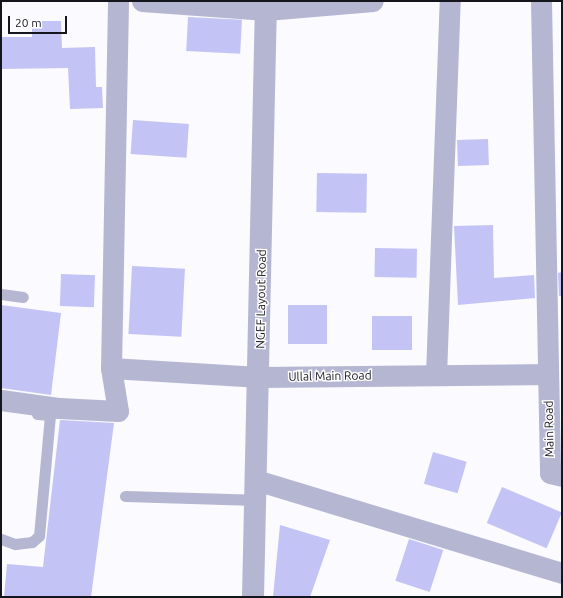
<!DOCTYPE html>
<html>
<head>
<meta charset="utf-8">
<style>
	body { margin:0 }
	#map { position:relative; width:563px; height:598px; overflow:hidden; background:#fafaff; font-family:Ubuntu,sans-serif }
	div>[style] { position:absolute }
	.building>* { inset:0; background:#c3c3f6; transform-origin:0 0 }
	.service>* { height:11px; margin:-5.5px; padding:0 5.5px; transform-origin:5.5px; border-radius:5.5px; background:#b5b6d2 }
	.minor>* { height:21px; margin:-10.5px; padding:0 10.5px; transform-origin:10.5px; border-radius:10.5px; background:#b5b6d2 }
	.tertiary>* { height:22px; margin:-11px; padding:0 11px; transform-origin:11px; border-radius:11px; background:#b5b6d2 }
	span { translate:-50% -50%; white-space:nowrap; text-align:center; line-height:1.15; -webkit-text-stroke:3px #fff; paint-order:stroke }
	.street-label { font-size:12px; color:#15151d }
	.frame { position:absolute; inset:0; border:2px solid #15151d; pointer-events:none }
	.scale { position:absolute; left:8px; top:16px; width:59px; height:18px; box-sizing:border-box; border:2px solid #15151d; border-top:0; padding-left:5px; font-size:12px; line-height:14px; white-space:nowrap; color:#15151d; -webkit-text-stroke:3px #fff; paint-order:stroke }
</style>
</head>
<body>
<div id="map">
	<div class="building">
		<div style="left:188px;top:17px;width:54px;height:34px;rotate:3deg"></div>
		<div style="clip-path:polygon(32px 21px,61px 21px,62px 48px,95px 47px,96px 87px,102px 87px,103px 108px,70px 109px,68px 68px,1px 69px,1px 37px,32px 37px)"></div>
		<div style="left:133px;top:120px;width:56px;height:34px;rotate:4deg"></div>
		<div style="left:488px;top:139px;width:26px;height:31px;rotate:88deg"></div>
		<div style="left:317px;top:173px;width:50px;height:39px;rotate:1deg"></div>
		<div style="clip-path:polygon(493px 225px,494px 278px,534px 275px,535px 298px,458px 305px,454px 226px)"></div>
		<div style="left:375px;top:248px;width:42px;height:29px;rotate:1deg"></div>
		<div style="left:132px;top:266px;width:53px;height:68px;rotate:3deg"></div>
		<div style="clip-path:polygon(562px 272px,562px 296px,559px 296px,558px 273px)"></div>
		<div style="left:61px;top:274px;width:34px;height:32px;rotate:2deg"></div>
		<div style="clip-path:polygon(1px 305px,61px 313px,51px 395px,1px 388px)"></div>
		<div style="left:288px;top:305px;width:39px;height:39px"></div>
		<div style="left:372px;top:316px;width:40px;height:34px"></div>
		<div style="clip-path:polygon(60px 420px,114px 423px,91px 597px,4px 597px,7px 564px,43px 567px)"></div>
		<div style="left:433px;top:452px;width:35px;height:33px;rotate:16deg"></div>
		<div style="left:502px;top:487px;width:65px;height:39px;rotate:23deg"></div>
		<div style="clip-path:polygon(280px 525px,330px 540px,310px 597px,273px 597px)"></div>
		<div style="left:409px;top:539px;width:36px;height:44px;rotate:18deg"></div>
	</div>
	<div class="service">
		<div style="left:1px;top:294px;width:22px;rotate:8deg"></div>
		<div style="left:125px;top:496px;width:131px;rotate:1.7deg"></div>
		<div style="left:1px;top:539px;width:15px;rotate:20deg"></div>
		<div style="left:15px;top:544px;width:17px;rotate:-7deg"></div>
		<div style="left:32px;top:542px;width:9px;rotate:-41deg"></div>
		<div style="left:39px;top:536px;width:121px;rotate:-84.8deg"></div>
		<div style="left:50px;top:415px;width:13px;rotate:-176deg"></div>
	</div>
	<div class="minor">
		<div style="left:142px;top:1px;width:124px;rotate:4.2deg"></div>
		<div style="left:266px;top:10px;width:107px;rotate:-4.8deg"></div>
		<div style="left:541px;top:1px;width:472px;rotate:88.9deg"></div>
		<div style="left:550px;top:473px;width:12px;rotate:14deg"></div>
		<div style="left:111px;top:368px;width:148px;rotate:3.5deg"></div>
		<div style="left:259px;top:377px;width:289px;rotate:-0.6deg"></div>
		<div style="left:436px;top:375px;width:374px;rotate:-87.9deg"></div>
		<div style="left:1px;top:400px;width:59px;rotate:7.9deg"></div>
		<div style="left:59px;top:408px;width:59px;rotate:2.9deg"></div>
		<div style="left:118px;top:411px;width:44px;rotate:-99.2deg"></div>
		<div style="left:111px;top:368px;width:367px;rotate:-88.9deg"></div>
		<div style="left:256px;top:480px;width:320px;rotate:16.9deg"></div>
	</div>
	<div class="tertiary">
		<div style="left:253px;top:597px;width:596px;rotate:-88.75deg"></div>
	</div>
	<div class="street-label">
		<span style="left:261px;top:299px;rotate:-89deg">NGEF Layout Road</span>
		<span style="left:330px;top:376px;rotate:-1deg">Ullal Main Road</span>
		<span style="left:549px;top:429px;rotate:-91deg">Main Road</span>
	</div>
	<div class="frame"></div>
	<div class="scale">20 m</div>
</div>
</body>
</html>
